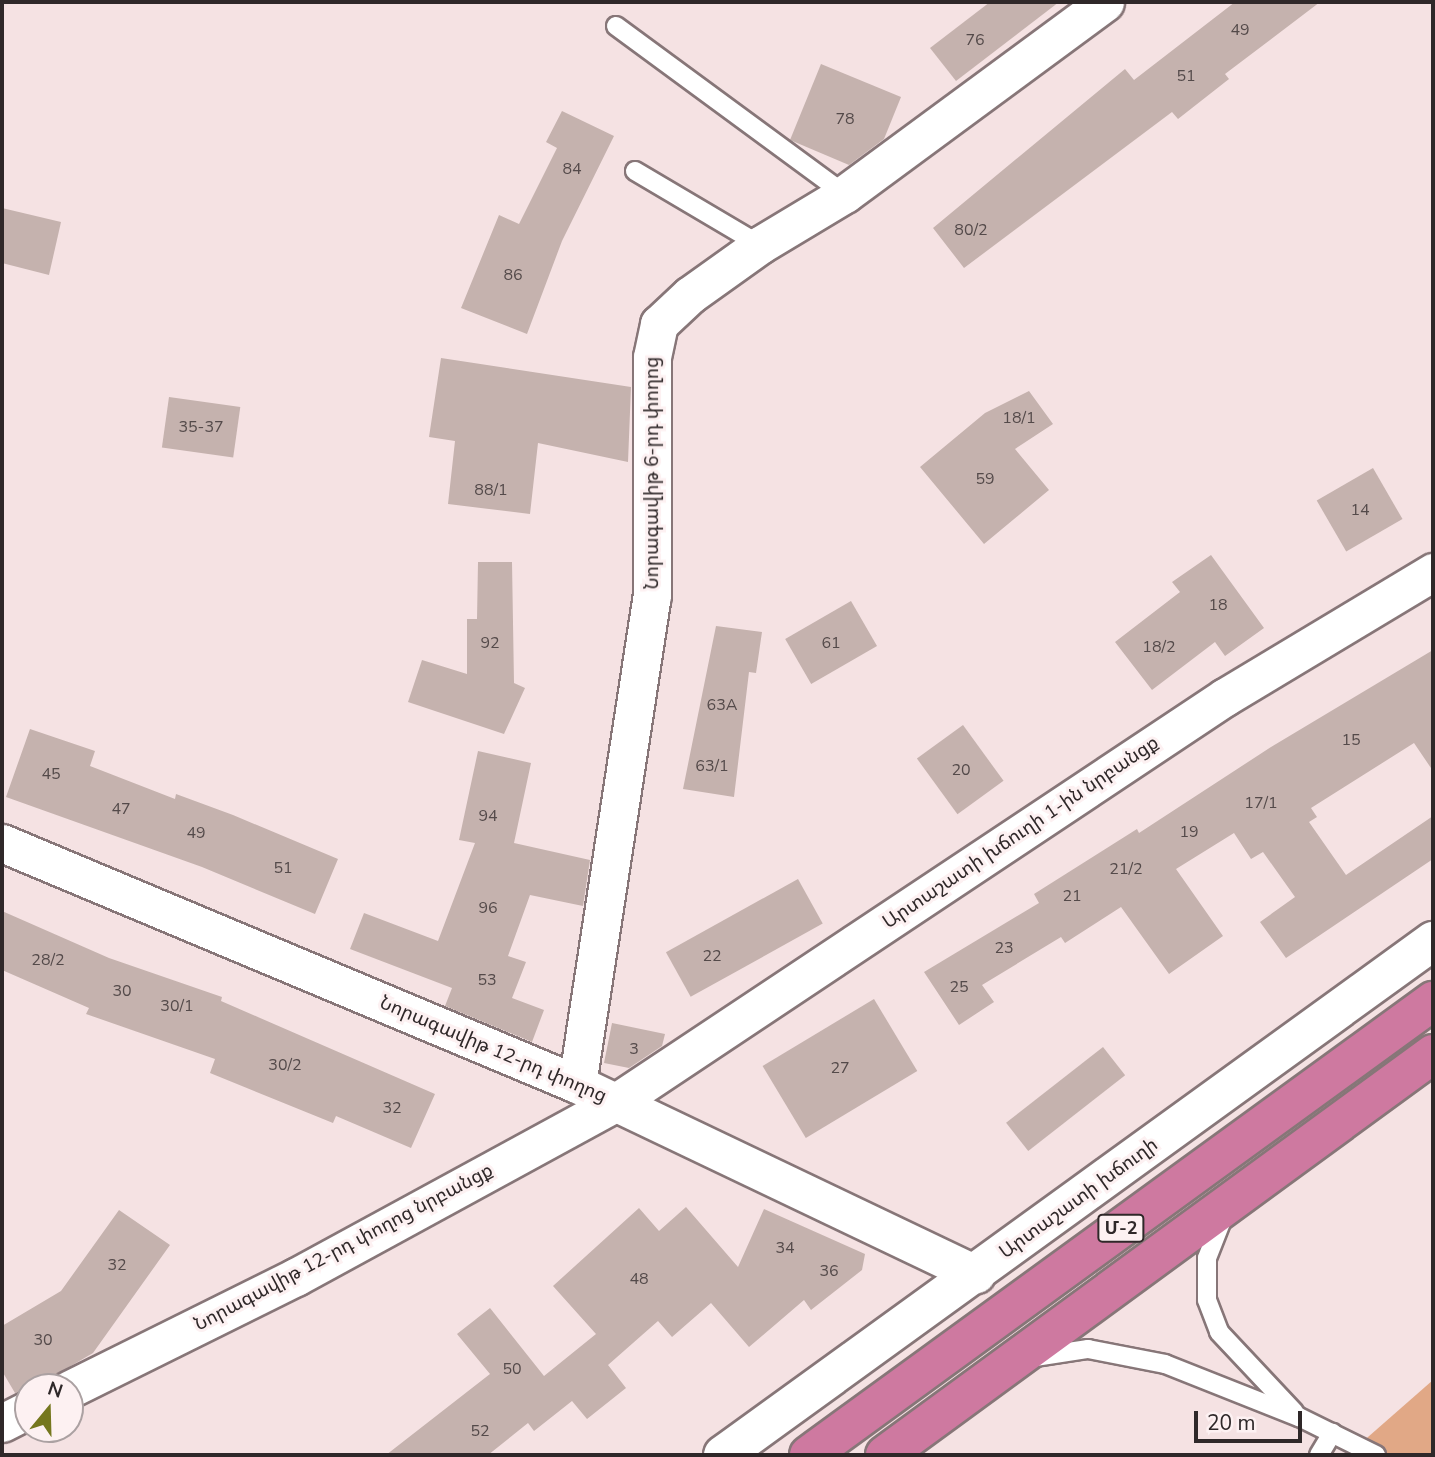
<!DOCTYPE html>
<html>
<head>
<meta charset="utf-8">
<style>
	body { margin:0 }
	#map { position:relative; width:1435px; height:1457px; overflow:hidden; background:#f5e2e3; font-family:"Nunito Sans","Noto Sans Armenian",sans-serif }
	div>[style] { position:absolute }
	.green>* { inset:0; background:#e1a886 }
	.building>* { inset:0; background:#c5b2ae; transform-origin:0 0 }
	.roads { filter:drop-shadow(2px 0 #877678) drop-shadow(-2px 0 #877678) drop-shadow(0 2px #877678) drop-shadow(0 -2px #877678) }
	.lane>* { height:18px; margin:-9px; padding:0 9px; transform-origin:9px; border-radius:9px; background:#fff }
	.street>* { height:37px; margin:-18.5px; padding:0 18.5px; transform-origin:18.5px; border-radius:18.5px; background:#fff }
	.secondary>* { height:38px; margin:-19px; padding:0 19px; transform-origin:19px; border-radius:19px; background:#fff }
	.highway>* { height:38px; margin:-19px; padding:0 19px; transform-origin:19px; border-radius:19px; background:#ce79a0 }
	span { translate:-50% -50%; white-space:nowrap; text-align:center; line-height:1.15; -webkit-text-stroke:6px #fdf1f2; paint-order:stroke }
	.number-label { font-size:16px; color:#544a4a }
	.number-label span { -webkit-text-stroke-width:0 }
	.shield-label span { padding:2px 5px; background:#fdf1f2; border:2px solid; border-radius:5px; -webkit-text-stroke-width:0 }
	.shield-label { font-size:18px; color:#2f2829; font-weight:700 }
	.street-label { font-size:19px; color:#2f2829 }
	.frame { position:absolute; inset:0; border:4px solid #2f2829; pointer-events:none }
	.north { position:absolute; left:14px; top:1373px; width:70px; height:70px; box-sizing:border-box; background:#fdf1f2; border:2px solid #aba1a2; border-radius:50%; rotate:19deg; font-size:19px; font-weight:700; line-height:28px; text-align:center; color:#2f2829 }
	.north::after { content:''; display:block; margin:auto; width:24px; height:32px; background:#75771e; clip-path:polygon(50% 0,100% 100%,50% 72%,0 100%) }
	.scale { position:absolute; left:1194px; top:1411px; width:108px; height:32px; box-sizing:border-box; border:4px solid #2f2829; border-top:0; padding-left:9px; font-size:21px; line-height:24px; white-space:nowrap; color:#2f2829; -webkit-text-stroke:5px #fdf1f2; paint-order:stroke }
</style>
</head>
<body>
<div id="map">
	<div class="green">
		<div style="clip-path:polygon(1433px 1380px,1433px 1455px,1353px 1455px,1360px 1444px)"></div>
	</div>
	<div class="building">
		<div style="clip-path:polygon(990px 2px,1059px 2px,956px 81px,930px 48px)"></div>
		<div style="clip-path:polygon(1235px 2px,1320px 2px,1225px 74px,1229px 79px,1178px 119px,1172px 112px,964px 268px,933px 228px,1125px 69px,1134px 80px)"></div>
		<div style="clip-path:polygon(821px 64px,901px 97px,884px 139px,849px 165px,790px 140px)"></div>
		<div style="clip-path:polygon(562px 111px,614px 136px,562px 241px,527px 334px,461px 308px,499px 215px,519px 224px,557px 148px,546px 142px)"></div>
		<div style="clip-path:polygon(2px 208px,61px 222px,49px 275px,2px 263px)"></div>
		<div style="clip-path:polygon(441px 358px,631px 387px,628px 462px,538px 443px,530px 514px,448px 504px,455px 441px,429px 437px)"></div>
		<div style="clip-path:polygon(1029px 391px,1053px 424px,1015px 449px,1049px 490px,984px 544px,920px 467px,985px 413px)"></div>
		<div style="left:169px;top:397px;width:72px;height:51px;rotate:8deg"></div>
		<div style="left:1373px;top:468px;width:59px;height:65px;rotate:60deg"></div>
		<div style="clip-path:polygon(1211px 555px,1264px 628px,1225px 656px,1215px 642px,1152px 690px,1115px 642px,1180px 592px,1172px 582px)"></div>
		<div style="clip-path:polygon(478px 562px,512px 562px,514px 683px,525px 688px,504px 734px,408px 702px,422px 660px,467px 674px,467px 619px,477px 619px)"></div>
		<div style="left:851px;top:601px;width:52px;height:76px;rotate:60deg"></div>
		<div style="clip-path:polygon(716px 626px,762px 632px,756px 673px,749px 672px,734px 797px,683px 789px)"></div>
		<div style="clip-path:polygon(1433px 650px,1433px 771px,1414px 743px,1311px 808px,1317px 817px,1309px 822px,1346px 875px,1433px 816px,1433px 859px,1286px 958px,1260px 922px,1295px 897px,1263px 852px,1251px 859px,1234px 833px,1176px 869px,1223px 936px,1169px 974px,1121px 907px,1065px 943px,1061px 937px,982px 985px,994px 1002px,959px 1025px,924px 972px,1039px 903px,1034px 894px,1137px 829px,1139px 833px,1271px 747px)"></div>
		<div style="left:963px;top:725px;width:69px;height:57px;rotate:54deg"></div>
		<div style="clip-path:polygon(30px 729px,95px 751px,90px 766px,175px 799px,176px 794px,233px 815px,338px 859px,315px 914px,202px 867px,6px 797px)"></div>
		<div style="clip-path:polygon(478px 751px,531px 763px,514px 843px,590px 860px,583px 906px,530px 895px,508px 956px,526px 962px,512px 998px,544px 1010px,532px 1042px,445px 1006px,452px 988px,350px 949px,364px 913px,438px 941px,475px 843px,459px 840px)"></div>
		<div style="left:798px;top:879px;width:51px;height:151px;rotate:61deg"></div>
		<div style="clip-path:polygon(2px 911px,109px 958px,222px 997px,221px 1001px,435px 1094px,411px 1148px,336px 1116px,333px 1123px,210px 1073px,215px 1059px,86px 1014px,89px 1008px,2px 970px)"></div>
		<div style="left:874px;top:999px;width:84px;height:130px;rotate:59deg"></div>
		<div style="clip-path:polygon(612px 1023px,665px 1034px,662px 1046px,629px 1068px,604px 1063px)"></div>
		<div style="left:1103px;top:1047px;width:36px;height:123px;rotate:52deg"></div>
		<div style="clip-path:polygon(686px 1207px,738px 1267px,764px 1209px,865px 1254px,862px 1270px,811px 1310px,804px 1300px,749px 1347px,711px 1303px,672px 1337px,658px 1321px,608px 1365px,626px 1388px,587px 1419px,572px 1401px,534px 1431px,528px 1423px,488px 1455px,386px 1455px,490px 1374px,457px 1334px,490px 1308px,544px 1376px,596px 1334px,553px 1286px,639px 1208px,659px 1231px)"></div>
		<div style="clip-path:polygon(119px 1210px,170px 1245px,93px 1353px,35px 1387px,15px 1393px,2px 1371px,2px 1326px,61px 1291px)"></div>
	</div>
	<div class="roads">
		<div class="lane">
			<div style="left:616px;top:26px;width:284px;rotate:36.3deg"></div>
			<div style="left:635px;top:171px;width:145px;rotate:30.6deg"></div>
			<div style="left:1222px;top:1220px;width:41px;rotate:111.5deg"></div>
			<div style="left:1207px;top:1258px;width:42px;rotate:90deg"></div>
			<div style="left:1207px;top:1300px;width:34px;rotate:69deg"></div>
			<div style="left:1219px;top:1332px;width:110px;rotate:46.8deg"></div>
			<div style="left:1035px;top:1357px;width:54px;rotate:-8.6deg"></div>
			<div style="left:1088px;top:1349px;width:78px;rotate:11deg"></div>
			<div style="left:1165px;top:1364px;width:144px;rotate:21.6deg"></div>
			<div style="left:1299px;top:1417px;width:86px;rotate:26.3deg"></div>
			<div style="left:1319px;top:1455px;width:26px;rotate:-59deg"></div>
		</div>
		<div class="street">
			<div style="left:2px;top:843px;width:623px;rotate:22.74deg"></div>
			<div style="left:577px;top:1084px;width:442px;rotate:25.5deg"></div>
			<div style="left:577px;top:1084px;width:494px;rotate:-81.3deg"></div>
			<div style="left:652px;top:596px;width:239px;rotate:-90deg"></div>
			<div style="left:652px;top:357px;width:34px;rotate:-78deg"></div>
			<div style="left:659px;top:324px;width:42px;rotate:-43.1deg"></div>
			<div style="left:690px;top:295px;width:86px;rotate:-35.5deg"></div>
			<div style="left:760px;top:245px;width:99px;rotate:-31deg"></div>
			<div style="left:845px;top:194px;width:323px;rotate:-36.4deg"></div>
			<div style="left:70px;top:1389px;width:252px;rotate:-26.4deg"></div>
			<div style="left:296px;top:1277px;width:363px;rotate:-28.6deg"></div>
			<div style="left:615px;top:1103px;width:733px;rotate:-33.65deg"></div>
			<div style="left:1225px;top:697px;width:243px;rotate:-31deg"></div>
			<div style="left:2px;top:1423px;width:29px;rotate:-27deg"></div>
		</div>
		<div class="secondary">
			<div style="left:723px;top:1455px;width:877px;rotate:-35.9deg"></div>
		</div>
		<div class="highway">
			<div style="left:809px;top:1455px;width:772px;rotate:-36.04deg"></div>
			<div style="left:885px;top:1455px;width:679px;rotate:-36.19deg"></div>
		</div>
	</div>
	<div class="number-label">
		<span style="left:1240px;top:30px">49</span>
		<span style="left:975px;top:40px">76</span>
		<span style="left:1186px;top:76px">51</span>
		<span style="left:845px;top:119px">78</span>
		<span style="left:572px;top:169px">84</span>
		<span style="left:971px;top:230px">80/2</span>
		<span style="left:513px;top:275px">86</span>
		<span style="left:1019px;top:418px">18/1</span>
		<span style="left:201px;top:427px">35-37</span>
		<span style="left:985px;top:479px">59</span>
		<span style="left:491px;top:490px">88/1</span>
		<span style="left:1360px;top:510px">14</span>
		<span style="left:1218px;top:605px">18</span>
		<span style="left:490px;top:643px">92</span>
		<span style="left:831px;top:643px">61</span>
		<span style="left:1159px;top:647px">18/2</span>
		<span style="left:722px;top:705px">63A</span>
		<span style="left:1351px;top:740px">15</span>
		<span style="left:712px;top:766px">63/1</span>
		<span style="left:961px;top:770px">20</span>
		<span style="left:51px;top:774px">45</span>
		<span style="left:1261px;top:803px">17/1</span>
		<span style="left:121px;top:809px">47</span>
		<span style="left:488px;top:816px">94</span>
		<span style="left:1189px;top:832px">19</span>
		<span style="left:196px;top:833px">49</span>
		<span style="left:283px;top:868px">51</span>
		<span style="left:1126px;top:869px">21/2</span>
		<span style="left:1072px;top:896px">21</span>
		<span style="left:488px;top:908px">96</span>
		<span style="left:1004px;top:948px">23</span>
		<span style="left:712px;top:956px">22</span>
		<span style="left:48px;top:960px">28/2</span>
		<span style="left:487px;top:980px">53</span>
		<span style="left:959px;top:987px">25</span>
		<span style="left:122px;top:991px">30</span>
		<span style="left:177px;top:1006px">30/1</span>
		<span style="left:634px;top:1049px">3</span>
		<span style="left:285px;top:1065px">30/2</span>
		<span style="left:840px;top:1068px">27</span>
		<span style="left:392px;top:1108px">32</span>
		<span style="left:785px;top:1248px">34</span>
		<span style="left:117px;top:1265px">32</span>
		<span style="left:829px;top:1271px">36</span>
		<span style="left:639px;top:1279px">48</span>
		<span style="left:43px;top:1340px">30</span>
		<span style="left:512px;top:1369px">50</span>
		<span style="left:480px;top:1431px">52</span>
	</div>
	<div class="shield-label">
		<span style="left:1121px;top:1228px">Մ-2</span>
	</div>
	<div class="street-label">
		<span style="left:653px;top:473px;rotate:-90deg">Նորագավիթ 6-րդ փողոց</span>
		<span style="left:1021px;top:833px;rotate:-34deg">Արտաշատի խճուղի 1-ին նրբանցք</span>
		<span style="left:493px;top:1050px;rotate:23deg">Նորագավիթ 12-րդ փողոց</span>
		<span style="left:1079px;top:1199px;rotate:-36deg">Արտաշատի խճուղի</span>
		<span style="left:344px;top:1248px;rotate:-28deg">Նորագավիթ 12-րդ փողոց նրբանցք</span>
	</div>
	<div class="frame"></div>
	<div class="north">N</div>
	<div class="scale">20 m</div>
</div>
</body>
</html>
